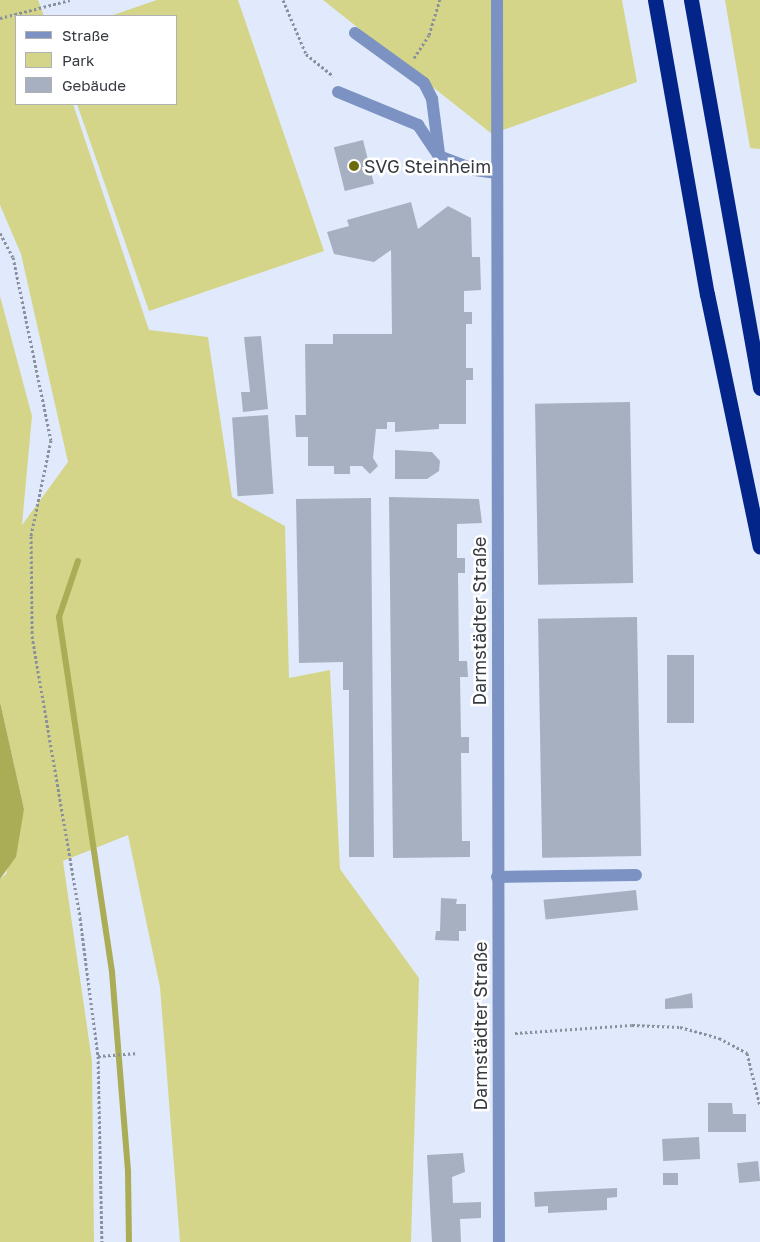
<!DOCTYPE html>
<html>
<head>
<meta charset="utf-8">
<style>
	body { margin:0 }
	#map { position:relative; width:760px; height:1242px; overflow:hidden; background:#e0eafc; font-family:"Golos Text",sans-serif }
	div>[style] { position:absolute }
	.green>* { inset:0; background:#d4d588 }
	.water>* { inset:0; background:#abac56 }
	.stream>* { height:6px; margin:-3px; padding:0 3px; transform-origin:3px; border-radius:3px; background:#abac56 }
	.building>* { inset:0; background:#a7b0c1; transform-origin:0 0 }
	.path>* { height:3px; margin-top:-1.5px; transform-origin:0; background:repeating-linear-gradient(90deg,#8a919d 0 2.5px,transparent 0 5px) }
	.minor>* { height:12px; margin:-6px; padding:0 6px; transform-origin:6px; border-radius:6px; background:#7b92c2 }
	.highway>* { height:15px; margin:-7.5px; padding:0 7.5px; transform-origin:7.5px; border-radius:7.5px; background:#032489 }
	.dots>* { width:14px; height:14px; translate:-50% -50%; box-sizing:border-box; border:2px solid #fff; border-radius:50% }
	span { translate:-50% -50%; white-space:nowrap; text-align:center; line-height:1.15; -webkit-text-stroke:5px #fff; paint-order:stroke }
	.poi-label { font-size:18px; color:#353940 }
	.left { translate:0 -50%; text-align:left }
	.street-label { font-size:18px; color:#353940 }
	.legend { position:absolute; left:15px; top:15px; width:162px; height:90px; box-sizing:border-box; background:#fff; border:1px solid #aeb0b3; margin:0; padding:6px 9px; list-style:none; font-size:15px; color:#353940 }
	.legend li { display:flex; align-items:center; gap:10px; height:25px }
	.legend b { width:25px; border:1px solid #aeb0b3 }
</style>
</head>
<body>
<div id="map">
	<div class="green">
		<div style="clip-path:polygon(0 0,38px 0,44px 16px,16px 16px,16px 104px,73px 104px,149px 330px,208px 337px,232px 497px,285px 526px,289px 678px,330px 670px,340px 869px,419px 978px,411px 1242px,180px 1242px,160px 987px,128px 835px,63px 861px,92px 1061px,94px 1242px,0 1242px,0 879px,6px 874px,24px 809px,0 702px,0 296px,32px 416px,22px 525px,68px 462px,21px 254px,0 205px)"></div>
		<div style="clip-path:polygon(157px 0,238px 0,324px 251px,149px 311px,77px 104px,176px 104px,176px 16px,110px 16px)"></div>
		<div style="clip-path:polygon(323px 0,622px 0,637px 82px,492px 134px)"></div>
		<div style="clip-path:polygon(725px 0,760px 0,760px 149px,750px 148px)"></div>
	</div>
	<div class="water">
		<div style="clip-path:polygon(0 702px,24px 809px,16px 857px,0 879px)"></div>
	</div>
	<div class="stream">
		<div style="left:78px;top:561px;width:59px;rotate:108.7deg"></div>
		<div style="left:59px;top:617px;width:359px;rotate:81.5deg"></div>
		<div style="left:112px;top:972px;width:201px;rotate:85.4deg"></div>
		<div style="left:128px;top:1172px;width:70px;rotate:89.2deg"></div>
	</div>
	<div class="building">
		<div style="left:363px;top:140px;width:45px;height:30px;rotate:76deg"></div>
		<div style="clip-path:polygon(411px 202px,418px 229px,448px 206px,471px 218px,472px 257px,480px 257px,481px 290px,464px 291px,464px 312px,472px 312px,472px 324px,466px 324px,466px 368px,473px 368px,473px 380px,466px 380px,466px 424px,439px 424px,439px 429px,395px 432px,395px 422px,387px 422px,387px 429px,376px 429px,373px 458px,378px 466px,370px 474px,362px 466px,350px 466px,350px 474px,334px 474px,334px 466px,308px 466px,308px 437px,296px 437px,295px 415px,306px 415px,305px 344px,333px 344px,333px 334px,392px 334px,391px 250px,374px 262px,334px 254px,327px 232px,349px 226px,347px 220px)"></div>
		<div style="clip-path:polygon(261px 336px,268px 409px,243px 412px,241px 392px,250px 392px,244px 337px)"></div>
		<div style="left:630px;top:402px;width:181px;height:95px;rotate:89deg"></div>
		<div style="left:268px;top:415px;width:79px;height:36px;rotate:86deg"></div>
		<div style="clip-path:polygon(395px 450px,432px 452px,440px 461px,439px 471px,427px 479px,395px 479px)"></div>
		<div style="clip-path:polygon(389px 497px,479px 499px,482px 523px,457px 524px,457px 558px,465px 558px,465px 573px,458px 573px,459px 661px,467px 661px,468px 677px,460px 677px,461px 737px,469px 737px,469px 753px,461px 753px,462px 841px,470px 841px,470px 857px,393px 858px)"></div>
		<div style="clip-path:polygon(371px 498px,374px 857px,349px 857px,349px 690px,343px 690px,343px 662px,299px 663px,296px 499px)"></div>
		<div style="left:637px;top:617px;width:239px;height:99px;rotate:89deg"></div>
		<div style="left:667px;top:655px;width:27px;height:68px"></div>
		<div style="left:636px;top:890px;width:20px;height:93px;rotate:84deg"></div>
		<div style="clip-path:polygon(441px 898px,457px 899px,456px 904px,466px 904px,466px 931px,459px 931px,459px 941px,435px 940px,436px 931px,440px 931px)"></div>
		<div style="clip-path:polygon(692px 993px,693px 1008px,665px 1009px,665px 999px)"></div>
		<div style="clip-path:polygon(708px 1103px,732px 1103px,733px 1114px,746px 1114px,746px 1132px,708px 1132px)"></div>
		<div style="left:699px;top:1137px;width:22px;height:37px;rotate:87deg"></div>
		<div style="clip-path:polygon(463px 1153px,465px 1172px,452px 1177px,453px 1203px,481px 1202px,481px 1218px,460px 1219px,461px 1242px,432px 1242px,427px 1155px)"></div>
		<div style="left:758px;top:1161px;width:20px;height:21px;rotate:84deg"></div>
		<div style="left:678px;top:1173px;width:12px;height:15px;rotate:90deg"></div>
		<div style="clip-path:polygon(617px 1188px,617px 1197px,607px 1198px,607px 1210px,548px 1213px,548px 1206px,535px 1207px,534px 1192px)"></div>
	</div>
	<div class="path">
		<div style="left:283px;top:0;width:59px;rotate:66.9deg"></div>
		<div style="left:306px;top:54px;width:35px;rotate:39deg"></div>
		<div style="left:0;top:18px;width:72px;rotate:-14.4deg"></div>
		<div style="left:414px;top:58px;width:27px;rotate:-57deg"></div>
		<div style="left:429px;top:35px;width:37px;rotate:-73deg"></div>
		<div style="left:0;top:233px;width:27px;rotate:62deg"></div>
		<div style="left:13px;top:257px;width:187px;rotate:78.3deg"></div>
		<div style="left:51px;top:440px;width:98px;rotate:101.8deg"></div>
		<div style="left:31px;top:536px;width:100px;rotate:89.4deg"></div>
		<div style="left:32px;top:636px;width:286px;rotate:80.3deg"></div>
		<div style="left:80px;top:918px;width:139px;rotate:82.6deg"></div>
		<div style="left:98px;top:1056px;width:186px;rotate:88.8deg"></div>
		<div style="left:515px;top:1033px;width:117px;rotate:-3.9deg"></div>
		<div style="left:632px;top:1025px;width:48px;rotate:2.4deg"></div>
		<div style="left:680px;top:1027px;width:41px;rotate:15.8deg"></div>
		<div style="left:719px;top:1038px;width:32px;rotate:28deg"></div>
		<div style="left:747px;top:1053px;width:55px;rotate:76.2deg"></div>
		<div style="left:98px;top:1056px;width:40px;rotate:-4.3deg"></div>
	</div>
	<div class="minor">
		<div style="left:497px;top:0;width:1242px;rotate:89.91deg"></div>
		<div style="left:355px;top:33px;width:85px;rotate:35.9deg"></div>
		<div style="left:424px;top:83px;width:18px;rotate:63deg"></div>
		<div style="left:432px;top:99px;width:55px;rotate:82.7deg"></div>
		<div style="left:338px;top:92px;width:87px;rotate:22.4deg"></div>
		<div style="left:418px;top:125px;width:37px;rotate:56deg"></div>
		<div style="left:439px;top:156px;width:39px;rotate:21deg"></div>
		<div style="left:475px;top:170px;width:22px;rotate:8deg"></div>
		<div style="left:497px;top:877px;width:139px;rotate:-0.8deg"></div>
	</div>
	<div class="highway">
		<div style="left:655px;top:0;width:299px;rotate:80deg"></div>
		<div style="left:707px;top:294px;width:258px;rotate:78.2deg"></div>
		<div style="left:691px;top:0;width:394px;rotate:79.9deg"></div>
	</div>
	<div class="dots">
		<div style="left:354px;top:166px;background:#6d6c0c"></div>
	</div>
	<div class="poi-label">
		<span class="left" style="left:364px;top:166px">SVG Steinheim</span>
	</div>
	<div class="street-label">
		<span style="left:479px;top:621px;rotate:-90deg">Darmstädter Straße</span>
		<span style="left:480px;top:1026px;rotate:-90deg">Darmstädter Straße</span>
	</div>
	<ul class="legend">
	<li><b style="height:6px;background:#7b92c2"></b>Straße</li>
	<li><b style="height:14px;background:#d4d588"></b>Park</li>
	<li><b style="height:14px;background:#a7b0c1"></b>Gebäude</li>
	</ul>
</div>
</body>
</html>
